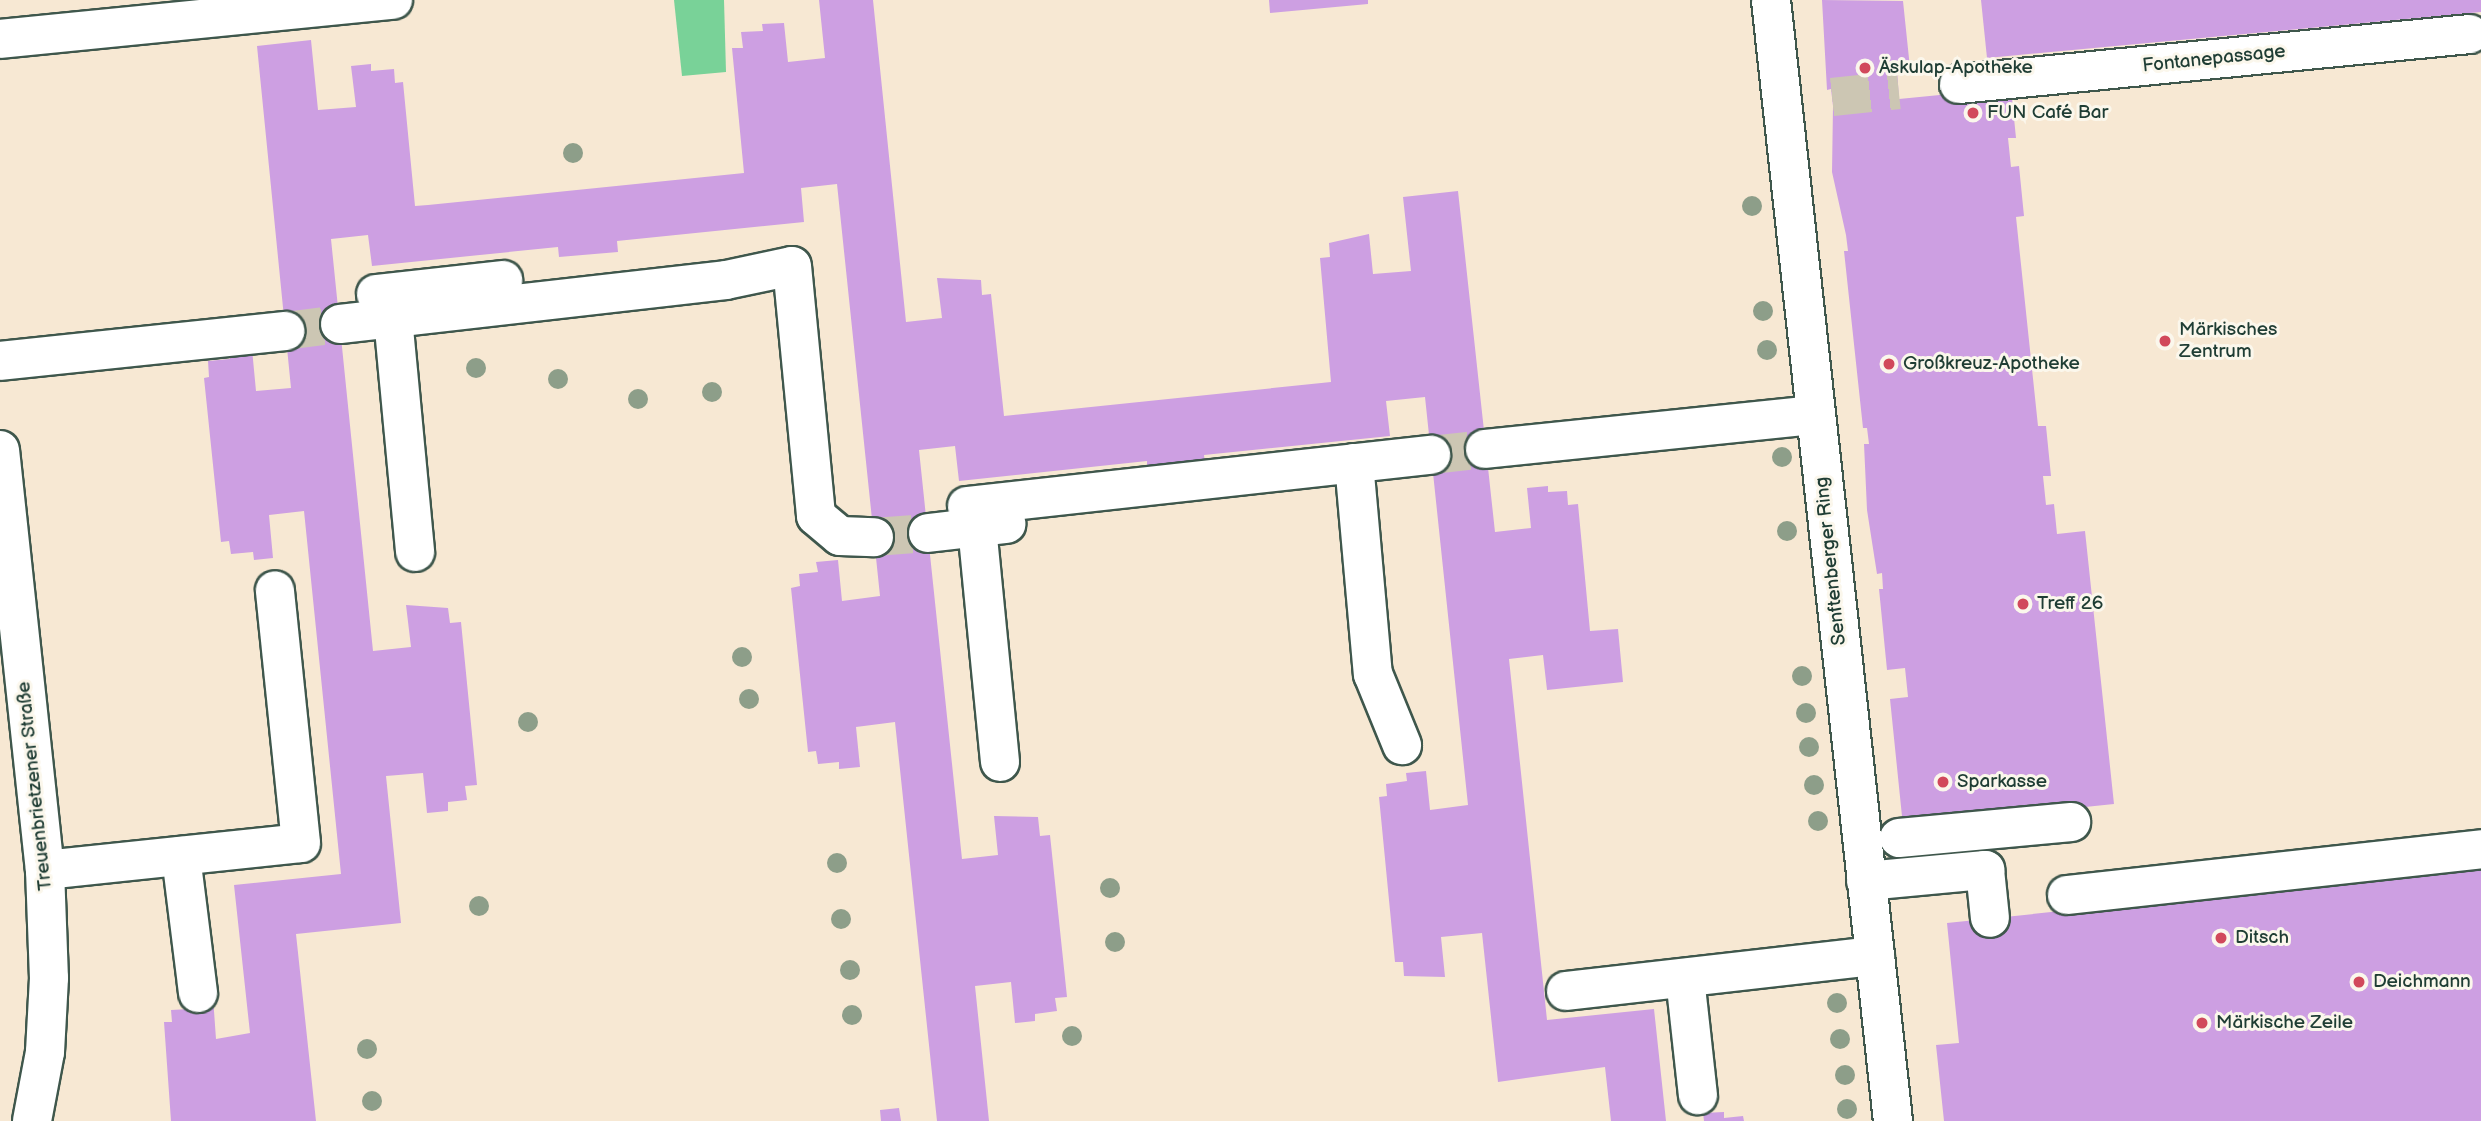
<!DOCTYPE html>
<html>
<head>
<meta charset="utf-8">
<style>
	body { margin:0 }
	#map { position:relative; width:2481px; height:1121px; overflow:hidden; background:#f7e8d3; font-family:"Balsamiq Sans",sans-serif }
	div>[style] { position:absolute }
	.green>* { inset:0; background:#79d298 }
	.building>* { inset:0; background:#cd9fe2 }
	.minor-tunnel>* { height:38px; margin-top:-19px; transform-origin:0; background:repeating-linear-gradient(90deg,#ccc6b3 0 38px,transparent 0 57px) }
	.roads { filter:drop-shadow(2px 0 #3f574c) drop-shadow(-2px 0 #3f574c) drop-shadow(0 2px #3f574c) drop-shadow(0 -2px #3f574c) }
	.minor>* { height:38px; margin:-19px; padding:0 19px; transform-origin:19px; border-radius:19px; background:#fff }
	.trees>* { width:20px; height:20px; margin:-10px; border-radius:50%; background:#8d9e89 }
	.dots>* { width:19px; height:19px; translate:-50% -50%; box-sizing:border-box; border:4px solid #fbf7ec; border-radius:50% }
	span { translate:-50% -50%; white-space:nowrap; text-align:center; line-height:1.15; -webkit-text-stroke:6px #fbf7ec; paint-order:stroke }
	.street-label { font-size:19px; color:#1f3d34 }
	.poi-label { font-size:19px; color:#1f3d34 }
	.left { translate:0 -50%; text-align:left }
</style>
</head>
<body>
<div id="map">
	<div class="green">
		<div style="clip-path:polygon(674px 0,724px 0,726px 72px,682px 76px)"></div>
	</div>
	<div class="building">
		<div style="clip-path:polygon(819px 0,873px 0,906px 322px,942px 318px,937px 278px,981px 280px,982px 295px,991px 294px,1004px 416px,1331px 382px,1320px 258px,1330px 257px,1329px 243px,1369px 234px,1373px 274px,1411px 271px,1403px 197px,1458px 191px,1495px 532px,1531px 528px,1527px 488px,1548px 486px,1548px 492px,1567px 491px,1568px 505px,1578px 504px,1590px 631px,1618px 629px,1623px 682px,1547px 690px,1543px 655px,1509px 659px,1547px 1020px,1654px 1009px,1666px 1121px,1611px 1121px,1605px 1067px,1498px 1082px,1482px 933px,1441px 937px,1445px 977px,1404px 976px,1403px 962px,1395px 962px,1379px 797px,1387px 796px,1386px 784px,1407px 781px,1406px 773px,1426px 771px,1430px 810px,1468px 805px,1425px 397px,1386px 401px,1390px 436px,1204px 455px,1205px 463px,1147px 469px,1147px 461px,959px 481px,955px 446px,919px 450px,962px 859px,998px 855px,994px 816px,1038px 817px,1040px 836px,1050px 835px,1067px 997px,1055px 998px,1057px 1011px,1035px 1014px,1035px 1021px,1015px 1023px,1011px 982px,975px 986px,989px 1121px,937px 1121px,895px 722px,856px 727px,860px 767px,839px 769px,839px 762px,818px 764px,816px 751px,808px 752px,791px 588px,800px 586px,799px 574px,818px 572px,816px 562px,838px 560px,842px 601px,880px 596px,837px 184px,801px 188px,804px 222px,617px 241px,618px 252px,559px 257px,558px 247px,372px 266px,368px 235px,331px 239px,373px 651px,411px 647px,406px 605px,448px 608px,450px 623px,461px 622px,477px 785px,465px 786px,467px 800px,448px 802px,448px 811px,427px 813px,423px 773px,386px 776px,401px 923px,296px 934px,316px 1121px,171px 1121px,164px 1022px,172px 1022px,171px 1010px,190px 1009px,213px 997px,216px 1039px,250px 1033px,234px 885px,341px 874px,304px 511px,269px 515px,273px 558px,254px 560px,253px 552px,231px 554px,229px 541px,221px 542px,204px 378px,209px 377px,208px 361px,230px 359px,229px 351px,252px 349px,256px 391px,291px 388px,257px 46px,311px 40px,318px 110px,356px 107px,351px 66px,371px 64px,371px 71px,394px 69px,395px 83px,403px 82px,415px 206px,428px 205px,744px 173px,732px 48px,743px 48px,741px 32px,763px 31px,762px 24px,784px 23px,788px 62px,825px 58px)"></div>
		<div style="clip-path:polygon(1269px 0,1368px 0,1368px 4px,1270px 13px)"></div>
		<div style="clip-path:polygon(1822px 0,1903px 1px,1910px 68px,1897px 69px,1899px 99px,2011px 88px,2016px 138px,2008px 138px,2011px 167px,2019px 166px,2024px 216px,2016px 217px,2038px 426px,2046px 426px,2051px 476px,2043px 476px,2046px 505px,2054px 504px,2057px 534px,2085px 531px,2114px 804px,1903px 826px,1890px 699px,1908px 697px,1905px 668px,1887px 670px,1879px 589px,1883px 589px,1882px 573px,1877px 574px,1867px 510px,1864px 444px,1869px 444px,1867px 428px,1863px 428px,1844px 251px,1848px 251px,1846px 235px,1832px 172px,1833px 106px,1831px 89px,1827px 90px)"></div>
		<div style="clip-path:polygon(1981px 0,2481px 0,2481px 12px,1987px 58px)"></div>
		<div style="clip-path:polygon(2481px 867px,2481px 1121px,1944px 1121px,1936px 1045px,1959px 1043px,1947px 923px)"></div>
		<div style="clip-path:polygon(899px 1108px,901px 1121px,881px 1121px,880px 1110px)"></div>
		<div style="clip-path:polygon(1724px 1112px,1724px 1118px,1743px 1116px,1744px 1121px,1704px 1121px,1703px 1113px)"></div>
	</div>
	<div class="minor-tunnel">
		<div style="left:1832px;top:97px;width:67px;rotate:-6deg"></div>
		<div style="left:285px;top:331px;width:55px;rotate:-7.3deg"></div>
		<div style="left:1431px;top:455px;width:54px;rotate:-6.3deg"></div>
		<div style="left:874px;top:537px;width:54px;rotate:-4.2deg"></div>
	</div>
	<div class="roads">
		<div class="minor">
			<div style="left:1771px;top:0;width:1128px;rotate:83.79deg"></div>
			<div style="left:0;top:39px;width:395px;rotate:-5.7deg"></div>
			<div style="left:1959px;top:84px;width:513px;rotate:-5.59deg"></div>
			<div style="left:376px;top:294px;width:128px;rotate:-6.3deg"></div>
			<div style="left:393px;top:318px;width:235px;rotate:84.6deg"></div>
			<div style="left:340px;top:324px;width:388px;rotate:-6.5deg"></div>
			<div style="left:726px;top:280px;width:67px;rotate:-12deg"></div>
			<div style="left:792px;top:266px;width:251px;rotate:84.5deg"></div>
			<div style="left:816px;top:516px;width:31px;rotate:40deg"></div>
			<div style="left:840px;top:536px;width:34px;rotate:2deg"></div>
			<div style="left:0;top:361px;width:287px;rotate:-6deg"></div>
			<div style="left:1485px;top:449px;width:332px;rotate:-5.9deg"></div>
			<div style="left:0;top:450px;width:422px;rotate:83.9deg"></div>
			<div style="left:45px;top:870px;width:108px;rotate:87.9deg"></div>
			<div style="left:49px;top:978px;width:74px;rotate:93.1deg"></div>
			<div style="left:45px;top:1052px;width:70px;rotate:100.7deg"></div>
			<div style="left:1354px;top:463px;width:212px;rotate:84.9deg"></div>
			<div style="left:1373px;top:674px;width:77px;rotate:67.8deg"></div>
			<div style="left:967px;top:506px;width:467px;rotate:-6.3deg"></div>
			<div style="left:977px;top:527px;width:236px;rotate:84.4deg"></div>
			<div style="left:928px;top:533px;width:79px;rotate:-6.6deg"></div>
			<div style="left:1899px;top:838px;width:173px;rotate:-5.3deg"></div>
			<div style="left:181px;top:856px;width:138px;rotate:82.9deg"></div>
			<div style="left:45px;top:870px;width:257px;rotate:-6deg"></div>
			<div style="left:301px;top:843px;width:254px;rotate:-95.9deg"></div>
			<div style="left:1866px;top:881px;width:120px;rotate:-5.3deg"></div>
			<div style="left:1985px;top:870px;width:48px;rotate:84.1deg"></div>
			<div style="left:2067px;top:895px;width:417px;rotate:-6.3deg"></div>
			<div style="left:1685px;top:978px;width:118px;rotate:83.7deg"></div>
			<div style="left:1566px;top:991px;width:311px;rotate:-6.5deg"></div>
		</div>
	</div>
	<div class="trees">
		<div style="left:573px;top:153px"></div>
		<div style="left:1752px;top:206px"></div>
		<div style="left:1763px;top:311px"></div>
		<div style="left:1767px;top:350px"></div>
		<div style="left:476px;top:368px"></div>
		<div style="left:558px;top:379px"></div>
		<div style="left:712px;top:392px"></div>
		<div style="left:638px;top:399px"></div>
		<div style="left:1782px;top:457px"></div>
		<div style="left:1787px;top:531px"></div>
		<div style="left:742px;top:657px"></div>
		<div style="left:1802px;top:676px"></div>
		<div style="left:749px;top:699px"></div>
		<div style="left:1806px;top:713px"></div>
		<div style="left:528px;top:722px"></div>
		<div style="left:1809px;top:747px"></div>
		<div style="left:1814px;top:785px"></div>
		<div style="left:1818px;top:821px"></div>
		<div style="left:837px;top:863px"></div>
		<div style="left:1110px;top:888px"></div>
		<div style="left:479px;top:906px"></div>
		<div style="left:841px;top:919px"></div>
		<div style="left:1115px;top:942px"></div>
		<div style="left:850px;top:970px"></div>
		<div style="left:1837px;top:1003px"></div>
		<div style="left:852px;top:1015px"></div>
		<div style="left:1072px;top:1036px"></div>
		<div style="left:1840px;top:1039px"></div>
		<div style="left:367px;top:1049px"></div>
		<div style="left:1845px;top:1075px"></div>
		<div style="left:372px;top:1101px"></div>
		<div style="left:1847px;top:1109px"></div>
	</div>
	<div class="dots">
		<div style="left:1865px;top:68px;background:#d1495b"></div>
		<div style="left:1973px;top:113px;background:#d1495b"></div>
		<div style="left:2165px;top:341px;background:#d1495b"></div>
		<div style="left:1889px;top:364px;background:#d1495b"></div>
		<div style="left:2023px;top:604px;background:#d1495b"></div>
		<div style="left:1943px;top:782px;background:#d1495b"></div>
		<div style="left:2221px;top:938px;background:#d1495b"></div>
		<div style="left:2359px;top:982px;background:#d1495b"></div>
		<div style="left:2202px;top:1023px;background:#d1495b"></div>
	</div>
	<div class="street-label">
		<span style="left:2214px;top:59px;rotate:-6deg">Fontanepassage</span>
		<span style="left:1831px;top:561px;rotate:-96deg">Senftenberger Ring</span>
		<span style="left:35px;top:786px;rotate:-96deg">Treuenbrietzener Straße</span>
	</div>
	<div class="poi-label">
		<span class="left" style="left:1879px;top:68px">Äskulap-Apotheke</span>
		<span class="left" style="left:1987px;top:113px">FUN Café Bar</span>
		<span class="left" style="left:2179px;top:341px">Märkisches<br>Zentrum</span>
		<span class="left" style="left:1903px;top:364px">Großkreuz-Apotheke</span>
		<span class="left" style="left:2037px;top:604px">Treff 26</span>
		<span class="left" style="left:1957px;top:782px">Sparkasse</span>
		<span class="left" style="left:2235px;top:938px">Ditsch</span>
		<span class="left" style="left:2373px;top:982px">Deichmann</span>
		<span class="left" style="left:2216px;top:1023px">Märkische Zeile</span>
	</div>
</div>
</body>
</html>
